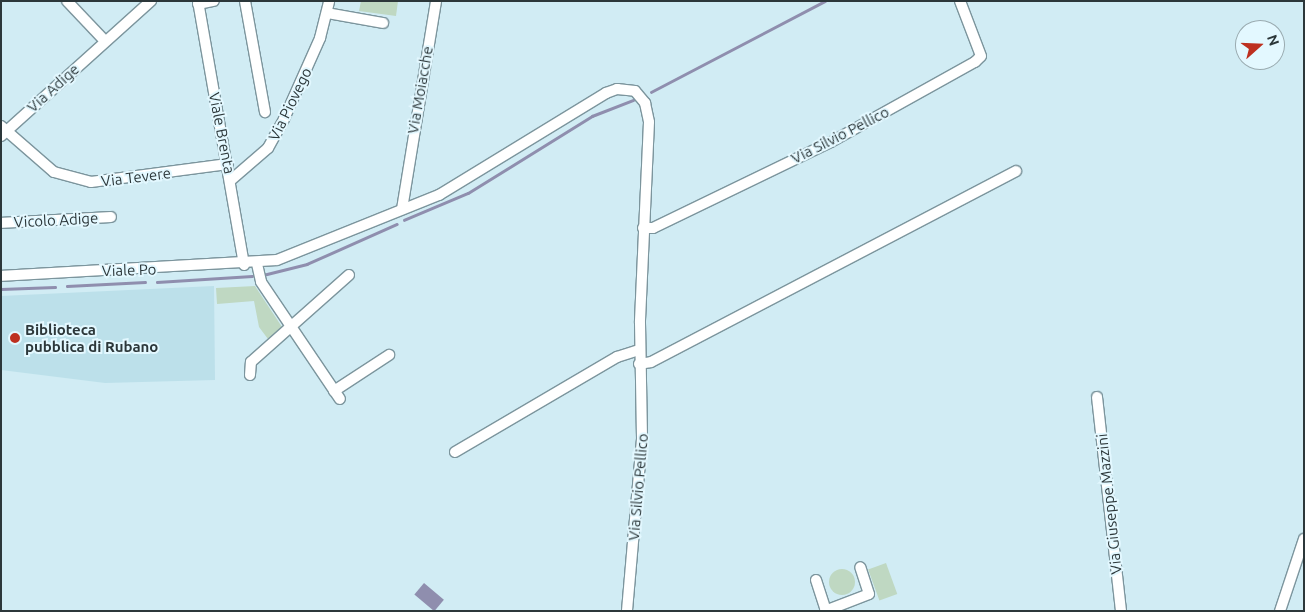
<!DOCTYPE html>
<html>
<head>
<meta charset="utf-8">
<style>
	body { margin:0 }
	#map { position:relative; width:1305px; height:612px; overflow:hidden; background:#d1ecf4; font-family:Ubuntu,sans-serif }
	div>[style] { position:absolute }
	.built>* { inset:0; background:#bce0ea }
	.green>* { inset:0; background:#bfd8c2; transform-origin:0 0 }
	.round { border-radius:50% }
	.water>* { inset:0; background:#8f8eae; transform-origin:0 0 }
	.stream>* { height:2.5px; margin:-1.25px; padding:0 1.25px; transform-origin:1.25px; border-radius:1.25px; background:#8f8eae }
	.roads { filter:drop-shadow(1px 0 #7c959d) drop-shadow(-1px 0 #7c959d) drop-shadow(0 1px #7c959d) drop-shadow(0 -1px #7c959d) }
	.minor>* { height:10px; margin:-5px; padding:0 5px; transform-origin:5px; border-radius:5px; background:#fff }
	.dots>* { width:14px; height:14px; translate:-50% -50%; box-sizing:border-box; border:2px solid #e3f8ff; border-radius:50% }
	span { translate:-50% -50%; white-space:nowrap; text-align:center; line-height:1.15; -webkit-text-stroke:4px #e3f8ff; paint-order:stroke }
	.street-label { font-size:15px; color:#2c373a }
	.poi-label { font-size:15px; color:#2c373a; font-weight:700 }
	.left { translate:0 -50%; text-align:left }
	.frame { position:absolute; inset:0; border:2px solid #2c373a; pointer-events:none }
	.north { position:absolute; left:1235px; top:20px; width:50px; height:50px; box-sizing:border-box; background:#e3f8ff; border:1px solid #9aabb0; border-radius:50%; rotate:70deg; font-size:14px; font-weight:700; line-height:20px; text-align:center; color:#2c373a }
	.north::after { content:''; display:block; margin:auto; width:18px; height:22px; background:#bd3020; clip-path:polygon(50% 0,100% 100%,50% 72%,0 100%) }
</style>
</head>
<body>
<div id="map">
	<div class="built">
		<div style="clip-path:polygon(214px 286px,215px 380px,105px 383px,1px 370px,1px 296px)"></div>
	</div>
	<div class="green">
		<div style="clip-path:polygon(361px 1px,398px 1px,396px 16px,359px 11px)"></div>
		<div style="clip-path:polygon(255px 286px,282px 327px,268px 339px,259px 327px,254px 301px,217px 304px,216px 288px)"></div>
		<div style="left:886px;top:563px;width:33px;height:19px;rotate:70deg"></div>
		<div class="round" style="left:829px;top:569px;width:26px;height:26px"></div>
	</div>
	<div class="water">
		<div style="left:424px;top:583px;width:26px;height:15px;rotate:40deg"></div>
	</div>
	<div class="stream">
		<div style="left:651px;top:92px;width:196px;rotate:-27.6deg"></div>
		<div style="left:404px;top:220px;width:69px;rotate:-22.9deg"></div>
		<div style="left:468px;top:193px;width:146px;rotate:-31.8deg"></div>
		<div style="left:592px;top:116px;width:44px;rotate:-21.3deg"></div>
		<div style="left:263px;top:275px;width:45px;rotate:-14deg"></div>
		<div style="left:307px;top:264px;width:98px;rotate:-24deg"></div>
		<div style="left:157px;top:282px;width:95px;rotate:-3.6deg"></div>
		<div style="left:67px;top:286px;width:78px;rotate:-2.9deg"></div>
		<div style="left:1px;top:289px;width:54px;rotate:-2.1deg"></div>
	</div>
	<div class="roads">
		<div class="minor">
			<div style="left:67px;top:1px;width:55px;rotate:46.5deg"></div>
			<div style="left:198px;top:1px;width:268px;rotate:80.1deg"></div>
			<div style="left:245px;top:1px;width:113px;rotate:79.8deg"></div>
			<div style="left:198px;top:4px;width:16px;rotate:-11deg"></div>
			<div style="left:327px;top:13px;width:57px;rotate:10.1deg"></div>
			<div style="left:1px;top:126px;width:70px;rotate:41deg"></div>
			<div style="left:54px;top:172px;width:38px;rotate:15deg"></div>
			<div style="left:91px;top:182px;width:138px;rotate:-7.5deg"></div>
			<div style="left:1px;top:136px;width:202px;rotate:-42deg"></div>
			<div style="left:231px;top:180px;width:49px;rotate:-40.9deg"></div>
			<div style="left:268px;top:148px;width:33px;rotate:-61deg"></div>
			<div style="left:284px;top:119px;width:89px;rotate:-66deg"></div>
			<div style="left:320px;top:38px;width:38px;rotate:-76deg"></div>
			<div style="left:402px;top:209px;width:211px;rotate:-80.7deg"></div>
			<div style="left:1px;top:223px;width:110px;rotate:-3.1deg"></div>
			<div style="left:643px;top:228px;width:10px"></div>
			<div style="left:653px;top:228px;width:198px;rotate:-25.8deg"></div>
			<div style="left:831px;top:142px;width:165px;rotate:-29.1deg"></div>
			<div style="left:975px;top:62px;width:8px;rotate:-45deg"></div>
			<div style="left:981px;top:56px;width:59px;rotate:-110.9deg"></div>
			<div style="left:257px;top:264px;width:18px;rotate:77deg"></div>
			<div style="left:261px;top:282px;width:141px;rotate:56deg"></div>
			<div style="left:1px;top:276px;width:276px;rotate:-3.3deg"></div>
			<div style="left:277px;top:260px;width:175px;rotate:-21.9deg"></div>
			<div style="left:439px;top:195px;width:196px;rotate:-31.4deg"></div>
			<div style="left:606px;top:93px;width:12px;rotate:-20deg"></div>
			<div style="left:617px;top:89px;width:18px;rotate:6deg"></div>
			<div style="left:635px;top:91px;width:16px;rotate:50deg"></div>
			<div style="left:645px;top:103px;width:19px;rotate:78deg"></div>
			<div style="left:649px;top:122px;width:201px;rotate:92.6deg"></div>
			<div style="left:640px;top:323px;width:116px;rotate:89deg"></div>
			<div style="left:642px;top:439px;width:173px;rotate:95deg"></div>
			<div style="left:639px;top:364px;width:12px;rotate:-9deg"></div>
			<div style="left:651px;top:362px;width:412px;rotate:-27.6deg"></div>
			<div style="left:250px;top:375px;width:13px;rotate:-86deg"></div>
			<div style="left:251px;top:362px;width:131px;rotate:-41.6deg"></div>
			<div style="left:334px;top:391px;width:66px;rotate:-33.2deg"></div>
			<div style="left:1097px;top:397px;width:215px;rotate:83.6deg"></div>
			<div style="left:455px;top:452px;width:188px;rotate:-30.4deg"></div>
			<div style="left:617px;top:357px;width:23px;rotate:-18deg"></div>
			<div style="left:816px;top:580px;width:32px;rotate:72deg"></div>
			<div style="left:825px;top:611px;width:47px;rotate:-21.1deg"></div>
			<div style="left:869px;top:594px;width:28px;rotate:-108deg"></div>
			<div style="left:1280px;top:611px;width:76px;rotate:-71.6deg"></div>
		</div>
	</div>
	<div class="dots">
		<div style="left:15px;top:338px;background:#bd3020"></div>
	</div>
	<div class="street-label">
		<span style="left:53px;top:88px;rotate:-42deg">Via Adige</span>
		<span style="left:420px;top:90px;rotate:-80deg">Via Moiacche</span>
		<span style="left:290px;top:104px;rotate:-64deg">Via Piovego</span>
		<span style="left:222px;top:133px;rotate:79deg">Viale Brenta</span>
		<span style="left:840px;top:135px;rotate:-27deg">Via Silvio Pellico</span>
		<span style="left:136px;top:177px;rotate:-7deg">Via Tevere</span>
		<span style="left:56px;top:220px;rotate:-3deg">Vicolo Adige</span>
		<span style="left:129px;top:270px;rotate:-2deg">Viale Po</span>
		<span style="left:638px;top:487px;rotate:-85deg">Via Silvio Pellico</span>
		<span style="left:1109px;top:504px;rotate:-96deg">Via Giuseppe Mazzini</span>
	</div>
	<div class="poi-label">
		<span class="left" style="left:25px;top:338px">Biblioteca<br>pubblica di Rubano</span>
	</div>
	<div class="frame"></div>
	<div class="north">N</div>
</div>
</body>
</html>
